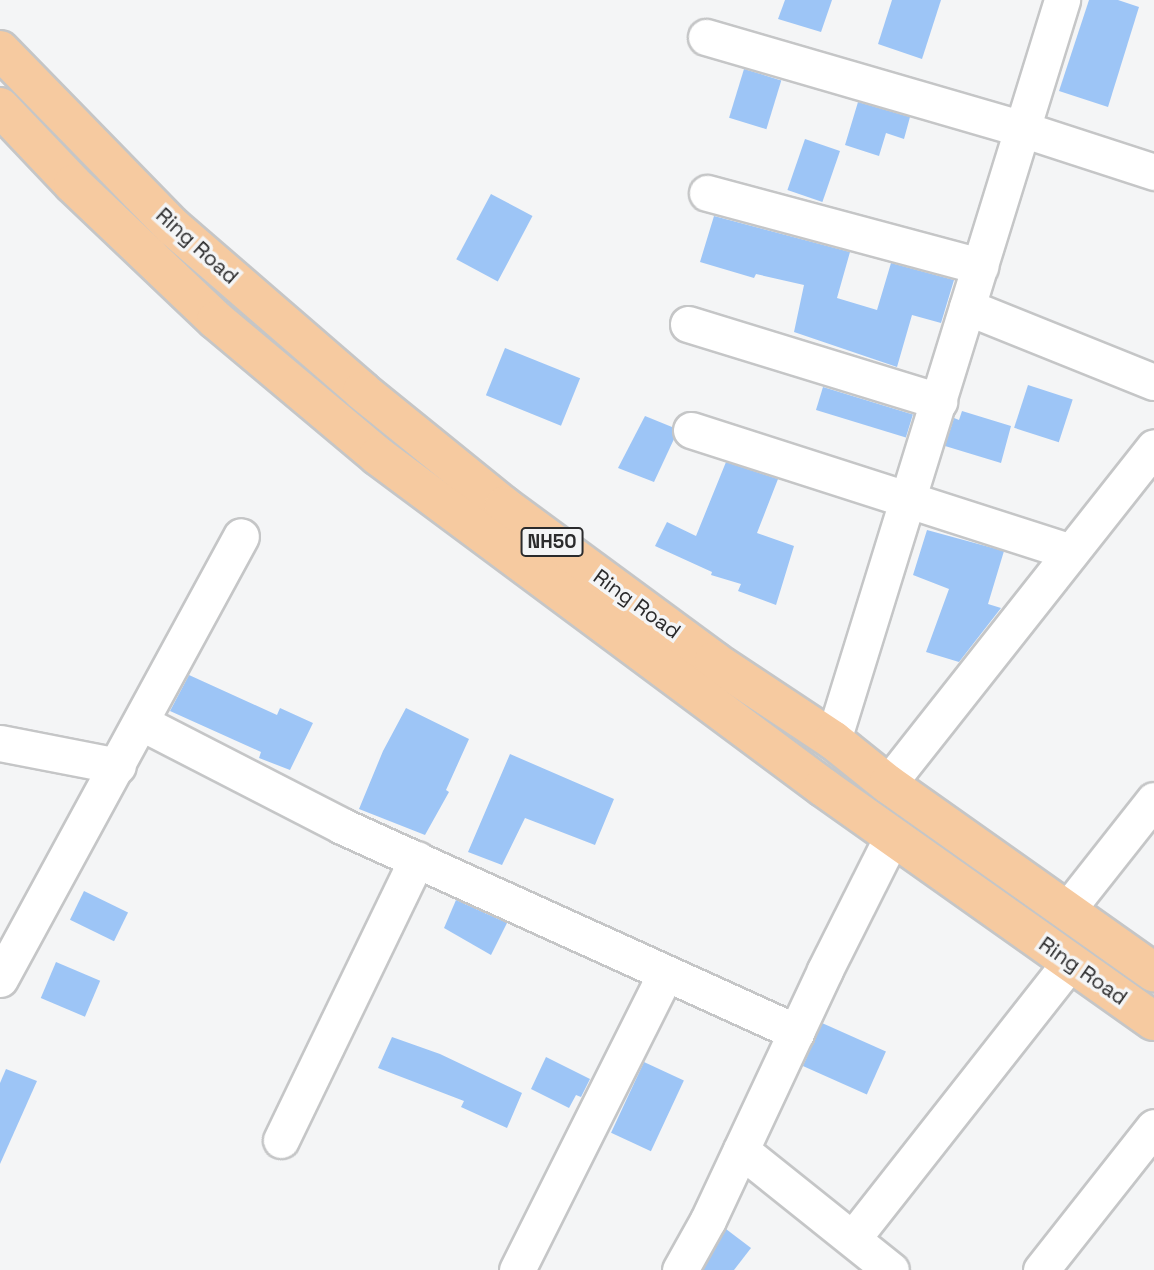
<!DOCTYPE html>
<html>
<head>
<meta charset="utf-8">
<style>
	body { margin:0 }
	#map { position:relative; width:1154px; height:1270px; overflow:hidden; background:#f4f5f6; font-family:"Space Grotesk",sans-serif }
	div>[style] { position:absolute }
	.building>* { inset:0; background:#9dc5f6; transform-origin:0 0 }
	.roads { filter:drop-shadow(2px 0 #c5c6c7) drop-shadow(-2px 0 #c5c6c7) drop-shadow(0 2px #c5c6c7) drop-shadow(0 -2px #c5c6c7) }
	.minor>* { height:35px; margin:-17.5px; padding:0 17.5px; transform-origin:17.5px; border-radius:17.5px; background:#fff }
	.highway>* { height:38px; margin:-19px; padding:0 19px; transform-origin:19px; border-radius:19px; background:#f6caa0 }
	span { translate:-50% -50%; white-space:nowrap; text-align:center; line-height:1.15; -webkit-text-stroke:7px #f4f5f6; paint-order:stroke }
	.shield-label span { padding:2px 5px; background:#f4f5f6; border:2px solid; border-radius:5px; -webkit-text-stroke-width:0 }
	.shield-label { font-size:19px; color:#2b2b2c; font-weight:700 }
	.street-label { font-size:21px; color:#2b2b2c }
</style>
</head>
<body>
<div id="map">
	<div class="building">
		<div style="clip-path:polygon(785px 0,832px 0,821px 32px,778px 19px)"></div>
		<div style="clip-path:polygon(892px 0,941px 0,922px 59px,878px 44px)"></div>
		<div style="clip-path:polygon(1089px 0,1118px 0,1139px 7px,1108px 107px,1059px 91px)"></div>
		<div style="left:744px;top:69px;width:39px;height:51px;rotate:17deg"></div>
		<div style="clip-path:polygon(858px 102px,910px 117px,904px 139px,886px 133px,879px 156px,845px 145px)"></div>
		<div style="left:805px;top:139px;width:37px;height:54px;rotate:19deg"></div>
		<div style="left:491px;top:194px;width:47px;height:74px;rotate:28deg"></div>
		<div style="clip-path:polygon(714px 216px,850px 252px,837px 298px,877px 310px,891px 263px,954px 280px,941px 323px,912px 315px,897px 367px,794px 332px,804px 285px,756px 274px,754px 278px,700px 262px)"></div>
		<div style="left:505px;top:348px;width:81px;height:51px;rotate:22deg"></div>
		<div style="left:1028px;top:385px;width:47px;height:45px;rotate:18deg"></div>
		<div style="left:823px;top:387px;width:94px;height:24px;rotate:17deg"></div>
		<div style="clip-path:polygon(962px 411px,1011px 426px,1001px 463px,945px 446px,954px 418px,959px 420px)"></div>
		<div style="clip-path:polygon(645px 416px,672px 427px,674px 439px,654px 482px,618px 468px)"></div>
		<div style="clip-path:polygon(726px 462px,778px 479px,757px 533px,794px 546px,776px 605px,738px 591px,741px 584px,711px 575px,712px 572px,655px 546px,667px 522px,696px 536px)"></div>
		<div style="clip-path:polygon(927px 530px,1004px 551px,988px 604px,1001px 608px,959px 662px,926px 652px,949px 589px,913px 575px)"></div>
		<div style="clip-path:polygon(189px 675px,277px 715px,280px 708px,313px 723px,290px 770px,259px 758px,261px 752px,170px 711px)"></div>
		<div style="clip-path:polygon(406px 708px,469px 739px,446px 790px,449px 792px,425px 835px,359px 809px,383px 751px)"></div>
		<div style="clip-path:polygon(510px 754px,614px 799px,595px 845px,525px 818px,502px 865px,468px 852px)"></div>
		<div style="left:84px;top:891px;width:49px;height:32px;rotate:26deg"></div>
		<div style="clip-path:polygon(456px 900px,507px 923px,491px 955px,444px 928px)"></div>
		<div style="left:56px;top:962px;width:48px;height:39px;rotate:23deg"></div>
		<div style="left:822px;top:1023px;width:70px;height:47px;rotate:24deg"></div>
		<div style="clip-path:polygon(392px 1037px,440px 1054px,522px 1093px,507px 1128px,461px 1107px,464px 1101px,378px 1068px)"></div>
		<div style="clip-path:polygon(546px 1057px,590px 1079px,581px 1097px,576px 1095px,569px 1108px,531px 1089px)"></div>
		<div style="left:644px;top:1062px;width:44px;height:78px;rotate:25deg"></div>
		<div style="clip-path:polygon(6px 1069px,37px 1081px,0 1164px,0 1083px)"></div>
		<div style="clip-path:polygon(726px 1229px,751px 1248px,734px 1270px,703px 1270px)"></div>
	</div>
	<div class="roads">
		<div class="minor">
			<div style="left:706px;top:37px;width:329px;rotate:16.2deg"></div>
			<div style="left:1022px;top:129px;width:139px;rotate:18deg"></div>
			<div style="left:707px;top:193px;width:283px;rotate:15deg"></div>
			<div style="left:967px;top:307px;width:201px;rotate:21.9deg"></div>
			<div style="left:688px;top:324px;width:263px;rotate:17.1deg"></div>
			<div style="left:691px;top:430px;width:399px;rotate:17.8deg"></div>
			<div style="left:142px;top:723px;width:225px;rotate:27.2deg"></div>
			<div style="left:342px;top:826px;width:499px;rotate:24.4deg"></div>
			<div style="left:833px;top:740px;width:775px;rotate:-72.8deg"></div>
			<div style="left:0;top:743px;width:120px;rotate:11deg"></div>
			<div style="left:888px;top:784px;width:429px;rotate:-51.7deg"></div>
			<div style="left:1067px;top:910px;width:140px;rotate:-51.7deg"></div>
			<div style="left:0;top:979px;width:504px;rotate:-61.45deg"></div>
			<div style="left:281px;top:1140px;width:312px;rotate:-64.2deg"></div>
			<div style="left:741px;top:1150px;width:192px;rotate:38.7deg"></div>
			<div style="left:853px;top:1238px;width:351px;rotate:-51.8deg"></div>
			<div style="left:517px;top:1270px;width:332px;rotate:-63.4deg"></div>
			<div style="left:680px;top:1270px;width:57px;rotate:-60.8deg"></div>
			<div style="left:708px;top:1220px;width:276px;rotate:-64.9deg"></div>
			<div style="left:825px;top:970px;width:149px;rotate:-63.3deg"></div>
			<div style="left:1041px;top:1270px;width:182px;rotate:-51.7deg"></div>
		</div>
		<div class="highway">
			<div style="left:0;top:50px;width:248px;rotate:45.7deg"></div>
			<div style="left:173px;top:227px;width:250px;rotate:40.9deg"></div>
			<div style="left:362px;top:391px;width:183px;rotate:39deg"></div>
			<div style="left:504px;top:506px;width:261px;rotate:36.4deg"></div>
			<div style="left:714px;top:661px;width:143px;rotate:33.6deg"></div>
			<div style="left:833px;top:740px;width:70px;rotate:38.7deg"></div>
			<div style="left:888px;top:784px;width:326px;rotate:35.3deg"></div>
			<div style="left:0;top:107px;width:106px;rotate:46.5deg"></div>
			<div style="left:73px;top:184px;width:197px;rotate:43.6deg"></div>
			<div style="left:216px;top:320px;width:212px;rotate:40deg"></div>
			<div style="left:378px;top:456px;width:555px;rotate:36.64deg"></div>
			<div style="left:823px;top:787px;width:405px;rotate:35.3deg"></div>
		</div>
	</div>
	<div class="shield-label">
		<span style="left:552px;top:542px">NH50</span>
	</div>
	<div class="street-label">
		<span style="left:197px;top:246px;rotate:42deg">Ring Road</span>
		<span style="left:637px;top:604px;rotate:36deg">Ring Road</span>
		<span style="left:1083px;top:971px;rotate:35deg">Ring Road</span>
	</div>
</div>
</body>
</html>
